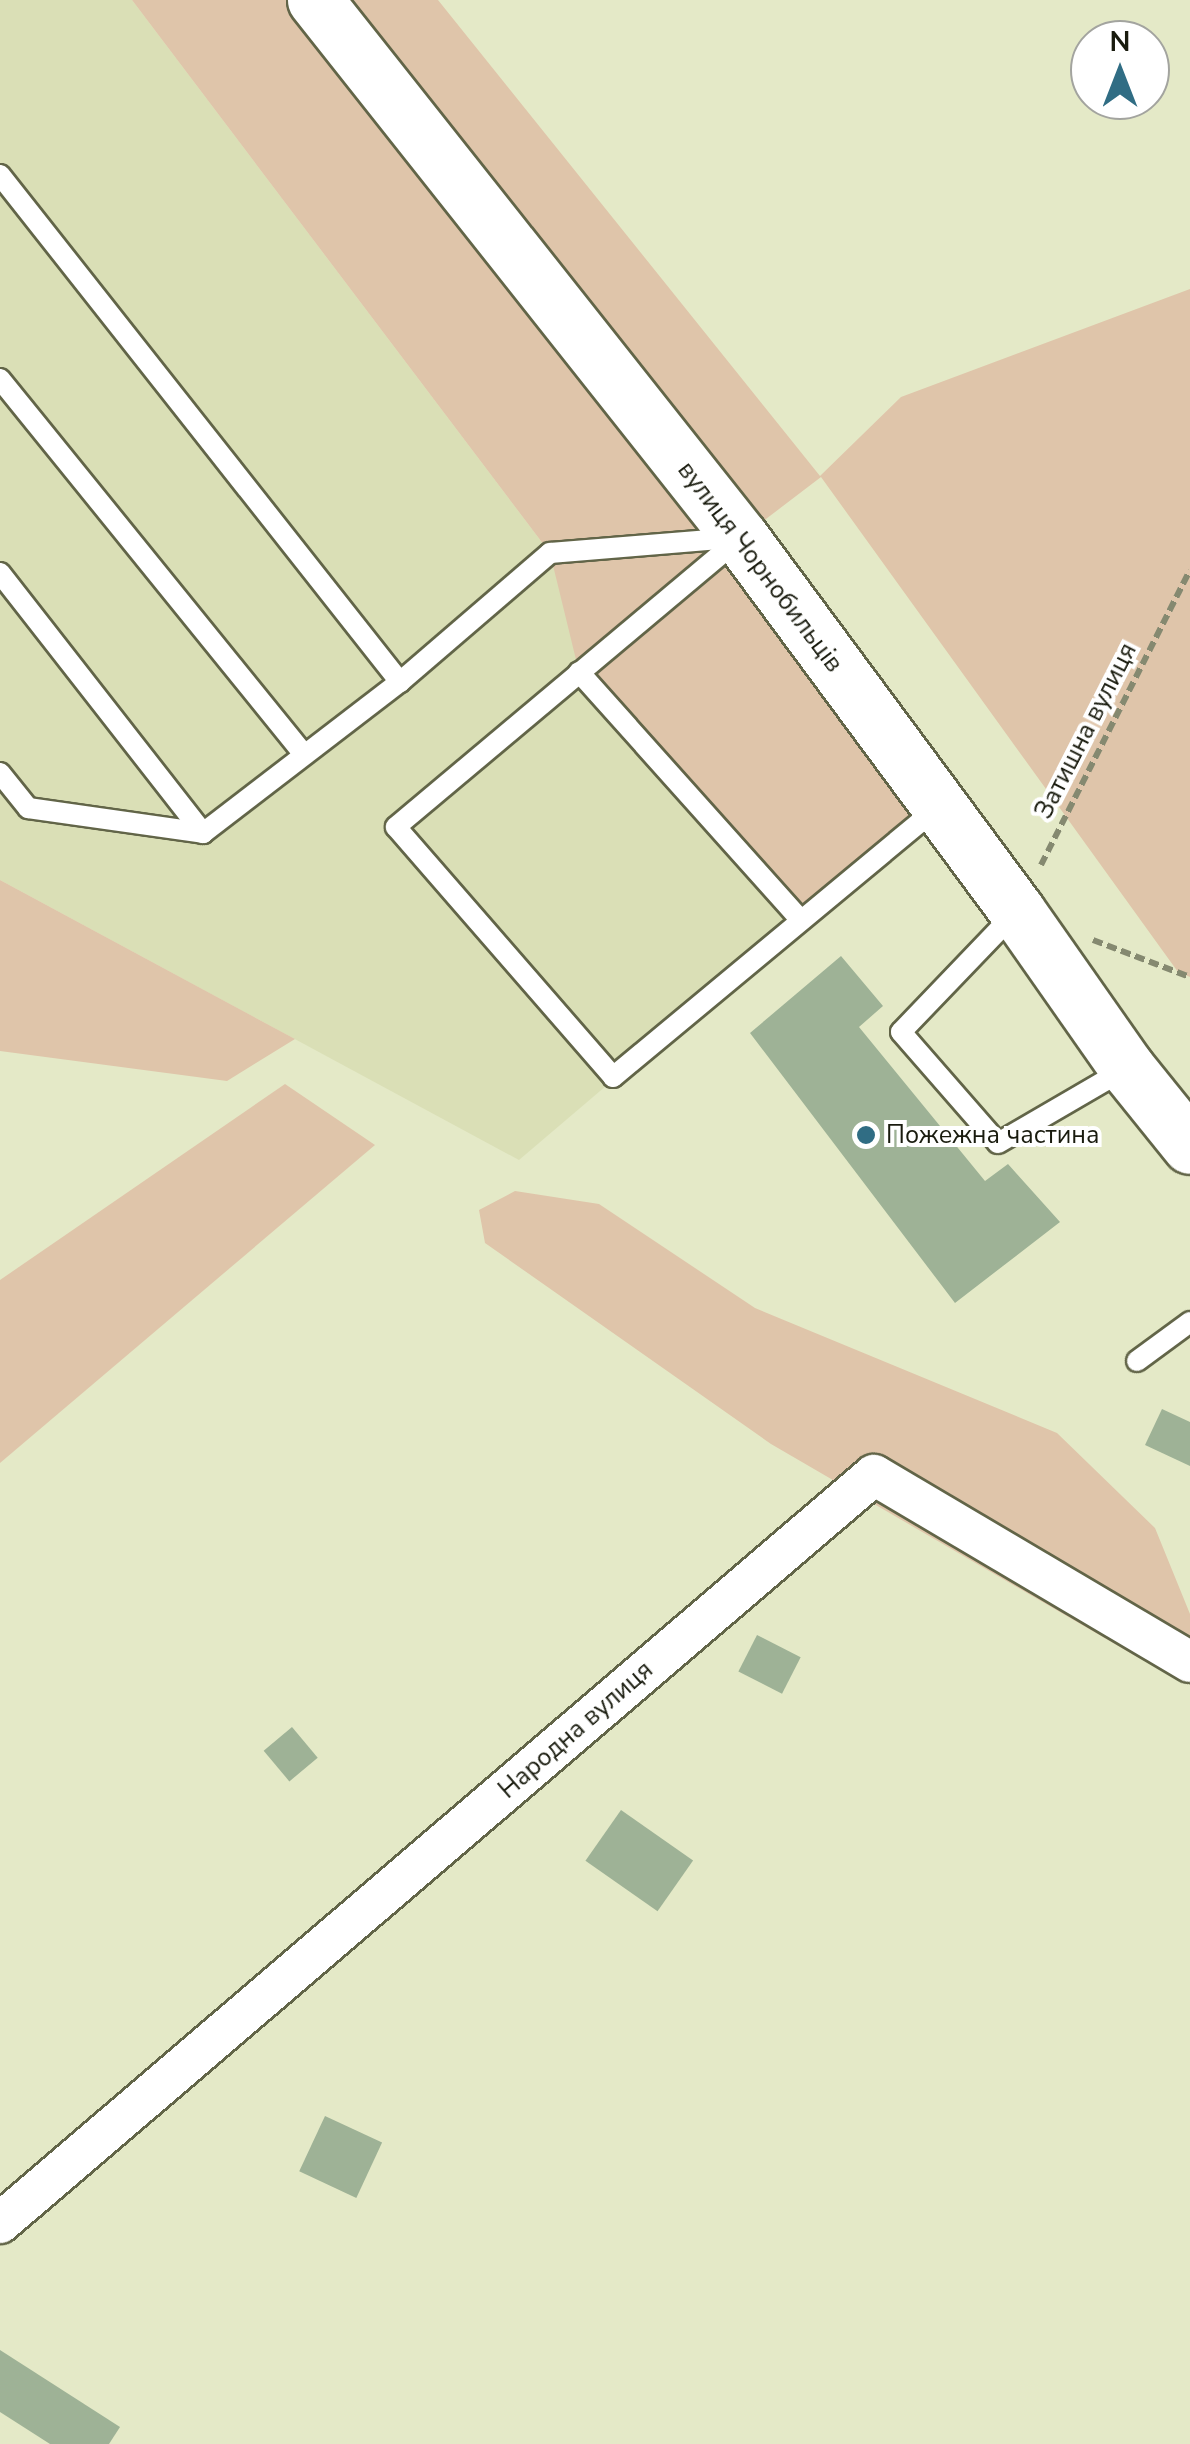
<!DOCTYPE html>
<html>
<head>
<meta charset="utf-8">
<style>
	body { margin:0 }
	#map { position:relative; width:1190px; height:2444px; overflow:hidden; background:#e4e9c7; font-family:"Nunito Sans",sans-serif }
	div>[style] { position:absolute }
	.built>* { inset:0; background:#dadfb6 }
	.green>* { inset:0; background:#dfc5aa }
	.building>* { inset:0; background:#9eb296; transform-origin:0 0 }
	.path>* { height:6px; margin-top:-3px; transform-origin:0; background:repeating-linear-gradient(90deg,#858970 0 10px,transparent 0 15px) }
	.roads { filter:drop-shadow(2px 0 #626548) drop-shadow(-2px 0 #626548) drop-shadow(0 2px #626548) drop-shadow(0 -2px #626548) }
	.lane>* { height:20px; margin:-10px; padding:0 10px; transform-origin:10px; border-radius:10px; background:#fff }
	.street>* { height:40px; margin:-20px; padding:0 20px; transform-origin:20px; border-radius:20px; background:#fff }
	.secondary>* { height:55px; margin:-27.5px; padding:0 27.5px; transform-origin:27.5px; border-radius:27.5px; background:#fff }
	.dots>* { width:28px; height:28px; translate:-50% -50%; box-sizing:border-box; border:5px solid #fff; border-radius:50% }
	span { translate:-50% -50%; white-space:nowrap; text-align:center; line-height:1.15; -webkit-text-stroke:8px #fff; paint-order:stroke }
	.street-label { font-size:25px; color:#191b0e }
	.poi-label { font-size:25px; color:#191b0e }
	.left { translate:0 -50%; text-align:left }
	.north { position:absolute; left:1070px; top:20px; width:100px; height:100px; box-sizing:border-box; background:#fff; border:2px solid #a3a49f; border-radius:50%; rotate:0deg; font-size:28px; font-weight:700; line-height:40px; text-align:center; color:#191b0e }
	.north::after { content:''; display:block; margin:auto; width:35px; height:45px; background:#306d84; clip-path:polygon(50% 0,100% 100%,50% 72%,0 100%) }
</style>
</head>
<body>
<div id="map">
	<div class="built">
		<div style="clip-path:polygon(0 0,132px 0,550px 553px,801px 920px,519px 1160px,0 880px)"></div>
	</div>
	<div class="green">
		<div style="clip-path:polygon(132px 0,300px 0,937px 808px,801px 920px,579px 672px,550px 553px)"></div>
		<div style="clip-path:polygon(315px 0,438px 0,820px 476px,901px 397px,1190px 289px,1190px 977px,1178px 972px,821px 477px,741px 538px)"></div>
		<div style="clip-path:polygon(0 880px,295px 1039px,227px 1081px,0 1051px)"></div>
		<div style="clip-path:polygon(285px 1084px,375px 1145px,0 1463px,0 1280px)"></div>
		<div style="clip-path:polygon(515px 1191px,599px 1204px,755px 1308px,1057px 1433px,1155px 1528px,1190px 1614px,1190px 1654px,1174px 1672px,1139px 1658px,771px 1444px,485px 1243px,479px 1210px)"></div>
	</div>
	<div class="building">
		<div style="clip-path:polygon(841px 956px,883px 1006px,859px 1027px,985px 1181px,1008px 1164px,1060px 1222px,955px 1303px,750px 1033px)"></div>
		<div style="clip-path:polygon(1162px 1409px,1190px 1422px,1190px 1466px,1145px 1445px)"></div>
		<div style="left:757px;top:1635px;width:49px;height:41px;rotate:27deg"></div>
		<div style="left:292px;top:1727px;width:40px;height:37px;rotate:50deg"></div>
		<div style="left:621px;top:1810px;width:88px;height:62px;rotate:35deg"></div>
		<div style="left:325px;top:2116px;width:63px;height:61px;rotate:25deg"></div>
		<div style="clip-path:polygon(0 2350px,120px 2427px,109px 2444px,50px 2444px,0 2412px)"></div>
	</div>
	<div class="path">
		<div style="left:1041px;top:865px;width:330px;rotate:-63.2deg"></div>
		<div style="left:1093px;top:940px;width:104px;rotate:20.9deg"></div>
	</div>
	<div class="roads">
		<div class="lane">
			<div style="left:0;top:175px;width:646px;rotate:51.73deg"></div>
			<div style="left:0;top:379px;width:483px;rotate:51deg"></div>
			<div style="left:739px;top:539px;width:448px;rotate:140deg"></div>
			<div style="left:396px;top:827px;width:331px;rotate:49deg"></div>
			<div style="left:613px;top:1077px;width:421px;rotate:-39.7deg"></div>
			<div style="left:0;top:573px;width:330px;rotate:52deg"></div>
			<div style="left:579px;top:672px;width:333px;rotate:48.2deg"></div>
			<div style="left:0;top:773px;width:45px;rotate:51.3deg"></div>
			<div style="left:28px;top:808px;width:177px;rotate:8.1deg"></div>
			<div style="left:203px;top:833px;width:248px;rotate:-37.5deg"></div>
			<div style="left:400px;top:682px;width:198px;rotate:-40.7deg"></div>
			<div style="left:550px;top:553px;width:185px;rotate:-4.7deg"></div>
			<div style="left:1016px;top:912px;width:166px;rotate:133.8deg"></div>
			<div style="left:901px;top:1032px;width:147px;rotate:48.9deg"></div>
			<div style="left:998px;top:1143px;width:147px;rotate:-30.2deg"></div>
			<div style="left:1137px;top:1361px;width:66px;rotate:-36.3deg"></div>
		</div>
		<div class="street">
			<div style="left:0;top:2223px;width:1150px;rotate:-40.56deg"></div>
			<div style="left:874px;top:1475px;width:367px;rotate:30.6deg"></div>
		</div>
		<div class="secondary">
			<div style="left:315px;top:0;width:686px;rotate:51.63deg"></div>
			<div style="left:741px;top:538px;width:464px;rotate:53.5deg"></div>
			<div style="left:1017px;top:911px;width:192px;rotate:55deg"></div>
			<div style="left:1127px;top:1068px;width:100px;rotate:51.1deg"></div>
		</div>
	</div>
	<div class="dots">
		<div style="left:866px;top:1135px;background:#306d84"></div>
	</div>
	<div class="street-label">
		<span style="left:760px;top:567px;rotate:53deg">вулиця Чорнобильців</span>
		<span style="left:1086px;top:731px;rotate:-63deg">Затишна вулиця</span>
		<span style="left:576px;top:1730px;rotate:-41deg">Народна вулиця</span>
	</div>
	<div class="poi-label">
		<span class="left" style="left:886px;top:1135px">Пожежна частина</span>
	</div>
	<div class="north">N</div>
</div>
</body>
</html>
